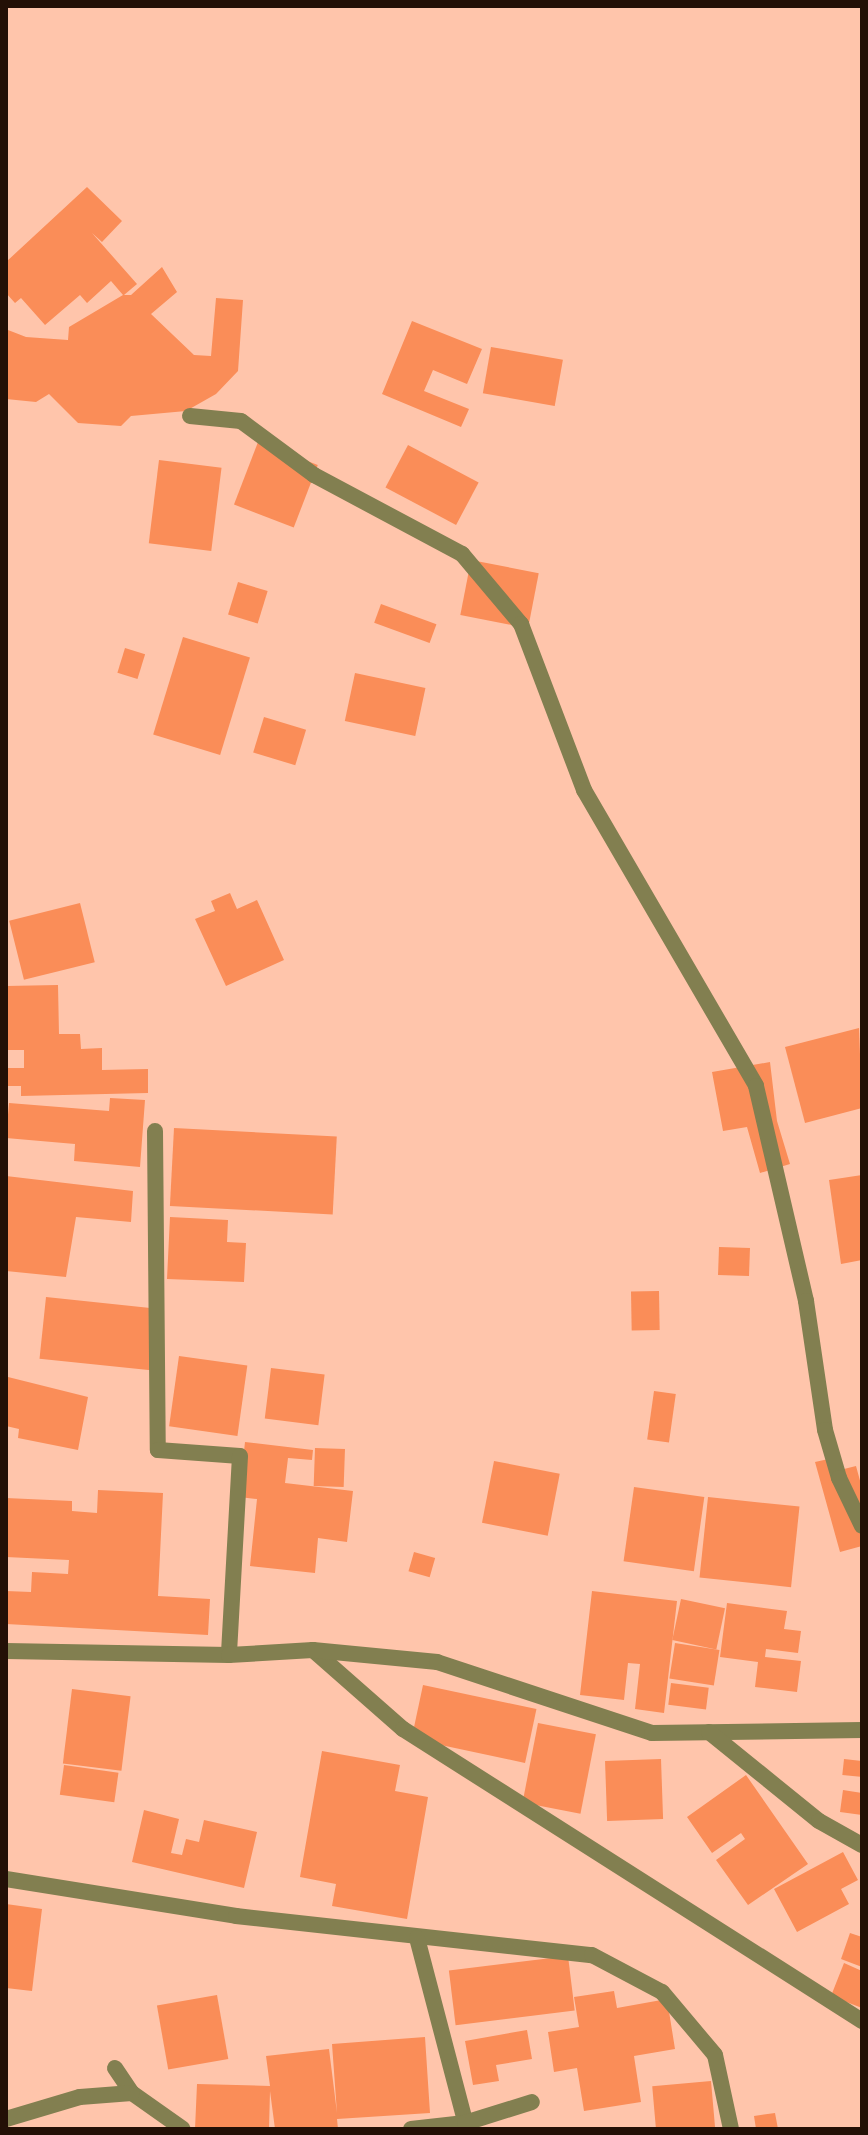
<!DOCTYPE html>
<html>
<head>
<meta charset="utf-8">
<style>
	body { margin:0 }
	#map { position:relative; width:868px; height:2135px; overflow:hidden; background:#ffc5ab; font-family:Spectral,serif }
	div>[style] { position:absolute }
	.building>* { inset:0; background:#fa8d58; transform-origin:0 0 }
	.street>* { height:16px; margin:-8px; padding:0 8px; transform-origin:8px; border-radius:8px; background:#827f50 }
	span { translate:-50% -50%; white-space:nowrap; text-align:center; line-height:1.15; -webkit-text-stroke:7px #ffc5ab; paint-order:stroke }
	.frame { position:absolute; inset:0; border:8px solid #231006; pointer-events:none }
</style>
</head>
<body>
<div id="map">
	<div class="building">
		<div style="clip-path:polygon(87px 187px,122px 221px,102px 242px,92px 233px,137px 284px,124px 295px,131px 295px,162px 267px,177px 292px,151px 314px,194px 355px,211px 356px,216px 298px,243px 300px,238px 371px,216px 394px,186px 411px,131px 416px,121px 426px,78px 423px,49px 394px,36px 402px,6px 399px,8px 330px,26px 337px,68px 340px,69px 327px,123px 295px,111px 281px,87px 303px,80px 295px,45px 325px,21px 298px,15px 303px,6px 293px,6px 262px)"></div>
		<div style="clip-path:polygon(412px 321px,482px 349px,467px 384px,433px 370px,424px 391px,469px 409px,461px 427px,382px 394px)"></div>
		<div style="left:491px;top:347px;width:73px;height:47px;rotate:10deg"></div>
		<div style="left:258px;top:442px;width:64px;height:67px;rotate:21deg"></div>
		<div style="left:408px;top:445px;width:80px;height:48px;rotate:28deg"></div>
		<div style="left:159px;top:460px;width:63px;height:84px;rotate:7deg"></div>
		<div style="left:471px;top:560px;width:69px;height:56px;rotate:11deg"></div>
		<div style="left:238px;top:582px;width:31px;height:34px;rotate:17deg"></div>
		<div style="left:381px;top:604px;width:59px;height:20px;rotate:20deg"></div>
		<div style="left:183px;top:637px;width:70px;height:102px;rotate:17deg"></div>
		<div style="left:125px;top:648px;width:21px;height:26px;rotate:17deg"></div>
		<div style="left:355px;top:673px;width:72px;height:49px;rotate:12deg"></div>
		<div style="left:264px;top:717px;width:44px;height:37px;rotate:17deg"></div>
		<div style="clip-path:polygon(230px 893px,237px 909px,257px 900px,284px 960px,226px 986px,195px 919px,215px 911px,211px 901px)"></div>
		<div style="left:80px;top:903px;width:61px;height:73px;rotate:76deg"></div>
		<div style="clip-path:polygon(58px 985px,59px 1034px,80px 1034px,81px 1049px,102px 1048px,102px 1070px,148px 1069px,148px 1093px,21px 1096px,21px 1086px,6px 1086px,6px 1068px,24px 1068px,24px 1050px,6px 1050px,6px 986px)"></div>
		<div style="clip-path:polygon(859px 1028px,862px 1108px,805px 1123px,785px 1047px)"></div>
		<div style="clip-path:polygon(770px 1062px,777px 1121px,790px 1164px,760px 1173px,747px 1127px,723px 1131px,712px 1072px)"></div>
		<div style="clip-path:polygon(110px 1098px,145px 1100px,140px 1167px,74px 1161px,75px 1144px,6px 1138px,9px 1103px,109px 1111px)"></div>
		<div style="left:174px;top:1128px;width:163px;height:78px;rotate:3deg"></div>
		<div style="clip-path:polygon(862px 1175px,862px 1260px,841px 1264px,829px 1180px)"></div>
		<div style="clip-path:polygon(6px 1176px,133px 1191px,131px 1222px,76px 1217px,66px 1277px,6px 1271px)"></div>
		<div style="clip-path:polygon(170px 1217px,228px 1220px,227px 1242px,246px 1243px,244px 1282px,167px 1279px)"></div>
		<div style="left:719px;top:1247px;width:31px;height:28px;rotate:2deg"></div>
		<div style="left:659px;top:1291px;width:39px;height:28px;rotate:89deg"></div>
		<div style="left:46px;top:1297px;width:112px;height:62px;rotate:6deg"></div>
		<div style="left:179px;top:1356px;width:69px;height:71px;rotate:8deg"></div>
		<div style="left:271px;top:1368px;width:54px;height:51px;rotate:7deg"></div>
		<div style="clip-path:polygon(8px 1377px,88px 1397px,78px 1450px,18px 1438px,19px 1429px,6px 1426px)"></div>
		<div style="left:654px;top:1391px;width:22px;height:49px;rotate:8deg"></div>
		<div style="clip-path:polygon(245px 1442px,313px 1450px,312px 1460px,288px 1458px,285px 1483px,353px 1491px,347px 1542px,318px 1538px,315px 1573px,250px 1566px,257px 1499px,239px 1497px)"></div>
		<div style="left:315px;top:1448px;width:30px;height:38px;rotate:2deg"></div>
		<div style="clip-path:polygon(833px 1458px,836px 1471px,856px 1466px,862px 1488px,862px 1546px,840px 1552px,815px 1462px)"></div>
		<div style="left:494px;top:1461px;width:67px;height:63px;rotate:11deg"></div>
		<div style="left:634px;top:1487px;width:71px;height:75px;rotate:8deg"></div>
		<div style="clip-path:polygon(98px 1490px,163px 1493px,158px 1596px,210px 1599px,208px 1635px,6px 1624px,6px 1591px,31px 1592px,32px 1572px,68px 1574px,69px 1560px,6px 1557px,6px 1498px,72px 1501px,72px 1511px,97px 1513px)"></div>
		<div style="left:708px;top:1497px;width:92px;height:81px;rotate:6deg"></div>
		<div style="left:414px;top:1552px;width:22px;height:20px;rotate:16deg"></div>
		<div style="clip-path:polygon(592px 1591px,677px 1601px,664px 1713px,635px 1709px,640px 1664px,628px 1663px,624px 1700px,580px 1695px)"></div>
		<div style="left:681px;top:1599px;width:45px;height:42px;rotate:12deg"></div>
		<div style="clip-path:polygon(727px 1603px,787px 1611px,784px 1629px,801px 1631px,798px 1653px,766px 1649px,765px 1657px,801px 1661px,797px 1692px,755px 1687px,758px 1662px,720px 1657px)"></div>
		<div style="left:675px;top:1643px;width:45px;height:36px;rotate:9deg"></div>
		<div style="left:671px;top:1683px;width:38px;height:22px;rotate:7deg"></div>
		<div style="left:423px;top:1685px;width:116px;height:55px;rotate:12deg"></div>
		<div style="left:72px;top:1689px;width:59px;height:75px;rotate:7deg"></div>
		<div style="left:538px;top:1723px;width:59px;height:81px;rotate:11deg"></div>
		<div style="clip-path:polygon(322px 1751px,400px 1765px,395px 1791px,428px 1797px,407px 1919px,332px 1906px,336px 1884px,300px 1877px)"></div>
		<div style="left:661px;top:1759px;width:60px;height:56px;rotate:88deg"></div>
		<div style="left:844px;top:1759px;width:18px;height:16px;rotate:6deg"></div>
		<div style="left:64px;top:1765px;width:55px;height:30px;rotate:8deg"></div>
		<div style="clip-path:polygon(746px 1775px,808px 1864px,748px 1905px,716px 1860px,745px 1839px,741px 1833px,712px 1853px,687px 1817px)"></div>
		<div style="clip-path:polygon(843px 1790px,862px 1793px,862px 1815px,840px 1812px)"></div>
		<div style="clip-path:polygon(144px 1810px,179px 1819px,171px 1853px,182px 1855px,186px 1839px,199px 1842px,204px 1820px,257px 1832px,244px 1888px,132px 1862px)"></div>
		<div style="clip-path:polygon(843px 1852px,858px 1880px,841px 1889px,849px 1904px,797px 1932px,774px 1889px)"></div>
		<div style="clip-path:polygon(6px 1904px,42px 1909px,32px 1991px,6px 1988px)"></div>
		<div style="clip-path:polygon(850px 1933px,862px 1937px,862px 1967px,841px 1959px)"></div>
		<div style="left:568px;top:1956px;width:55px;height:120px;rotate:83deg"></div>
		<div style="clip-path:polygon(844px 1963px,862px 1971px,862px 2008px,831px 1996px)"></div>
		<div style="clip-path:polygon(614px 1991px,617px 2008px,667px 1999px,675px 2049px,634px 2056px,641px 2102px,584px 2111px,577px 2068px,554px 2072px,548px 2032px,579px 2027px,574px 1997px)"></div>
		<div style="left:217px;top:1995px;width:65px;height:61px;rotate:80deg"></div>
		<div style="clip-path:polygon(527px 2030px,532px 2059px,496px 2065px,499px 2081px,473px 2085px,465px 2041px)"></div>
		<div style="clip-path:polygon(425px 2037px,430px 2113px,337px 2119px,338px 2129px,275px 2129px,270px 2091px,269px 2129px,195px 2129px,197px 2084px,270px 2086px,266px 2056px,329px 2049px,337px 2113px,332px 2044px)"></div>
		<div style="left:711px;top:2081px;width:48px;height:59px;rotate:85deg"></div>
		<div style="clip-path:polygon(775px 2113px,778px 2129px,756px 2129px,754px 2116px)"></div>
	</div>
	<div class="street">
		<div style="left:190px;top:416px;width:51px;rotate:5.6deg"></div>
		<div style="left:241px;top:421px;width:91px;rotate:36.5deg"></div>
		<div style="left:314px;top:475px;width:168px;rotate:28.1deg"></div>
		<div style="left:462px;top:554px;width:92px;rotate:49.9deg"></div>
		<div style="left:521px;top:624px;width:178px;rotate:69.2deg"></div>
		<div style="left:584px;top:790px;width:342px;rotate:59.8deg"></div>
		<div style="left:756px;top:1086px;width:221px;rotate:76.9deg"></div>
		<div style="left:806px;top:1301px;width:130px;rotate:81.6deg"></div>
		<div style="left:825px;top:1430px;width:50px;rotate:73.7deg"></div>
		<div style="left:839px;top:1478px;width:53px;rotate:64.4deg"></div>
		<div style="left:155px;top:1131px;width:319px;rotate:89.5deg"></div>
		<div style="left:158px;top:1450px;width:82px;rotate:4.2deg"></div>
		<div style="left:240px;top:1456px;width:199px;rotate:93.2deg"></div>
		<div style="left:313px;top:1650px;width:120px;rotate:41.3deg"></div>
		<div style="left:403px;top:1729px;width:544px;rotate:32.46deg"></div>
		<div style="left:6px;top:1651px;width:223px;rotate:1deg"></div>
		<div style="left:229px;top:1655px;width:84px;rotate:-3.4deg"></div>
		<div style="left:313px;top:1650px;width:125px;rotate:5.5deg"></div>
		<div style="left:437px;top:1662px;width:226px;rotate:18.3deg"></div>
		<div style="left:652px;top:1733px;width:210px;rotate:-0.8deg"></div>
		<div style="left:709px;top:1732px;width:141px;rotate:39deg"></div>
		<div style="left:819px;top:1821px;width:49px;rotate:29.2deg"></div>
		<div style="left:6px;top:1879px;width:233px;rotate:9.1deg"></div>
		<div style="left:236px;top:1916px;width:358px;rotate:6.3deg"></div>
		<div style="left:592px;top:1955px;width:79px;rotate:27.9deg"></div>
		<div style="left:662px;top:1992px;width:82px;rotate:49.9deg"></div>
		<div style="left:715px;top:2055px;width:76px;rotate:77.8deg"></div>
		<div style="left:417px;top:1938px;width:197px;rotate:75.3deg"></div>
		<div style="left:115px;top:2068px;width:30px;rotate:56deg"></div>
		<div style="left:132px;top:2093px;width:62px;rotate:35.2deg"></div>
		<div style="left:6px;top:2119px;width:77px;rotate:-16.6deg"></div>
		<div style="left:80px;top:2097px;width:52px;rotate:-4.4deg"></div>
		<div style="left:411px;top:2129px;width:54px;rotate:-6.3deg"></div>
		<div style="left:465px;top:2123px;width:70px;rotate:-17.4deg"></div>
	</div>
	<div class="frame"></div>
</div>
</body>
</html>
